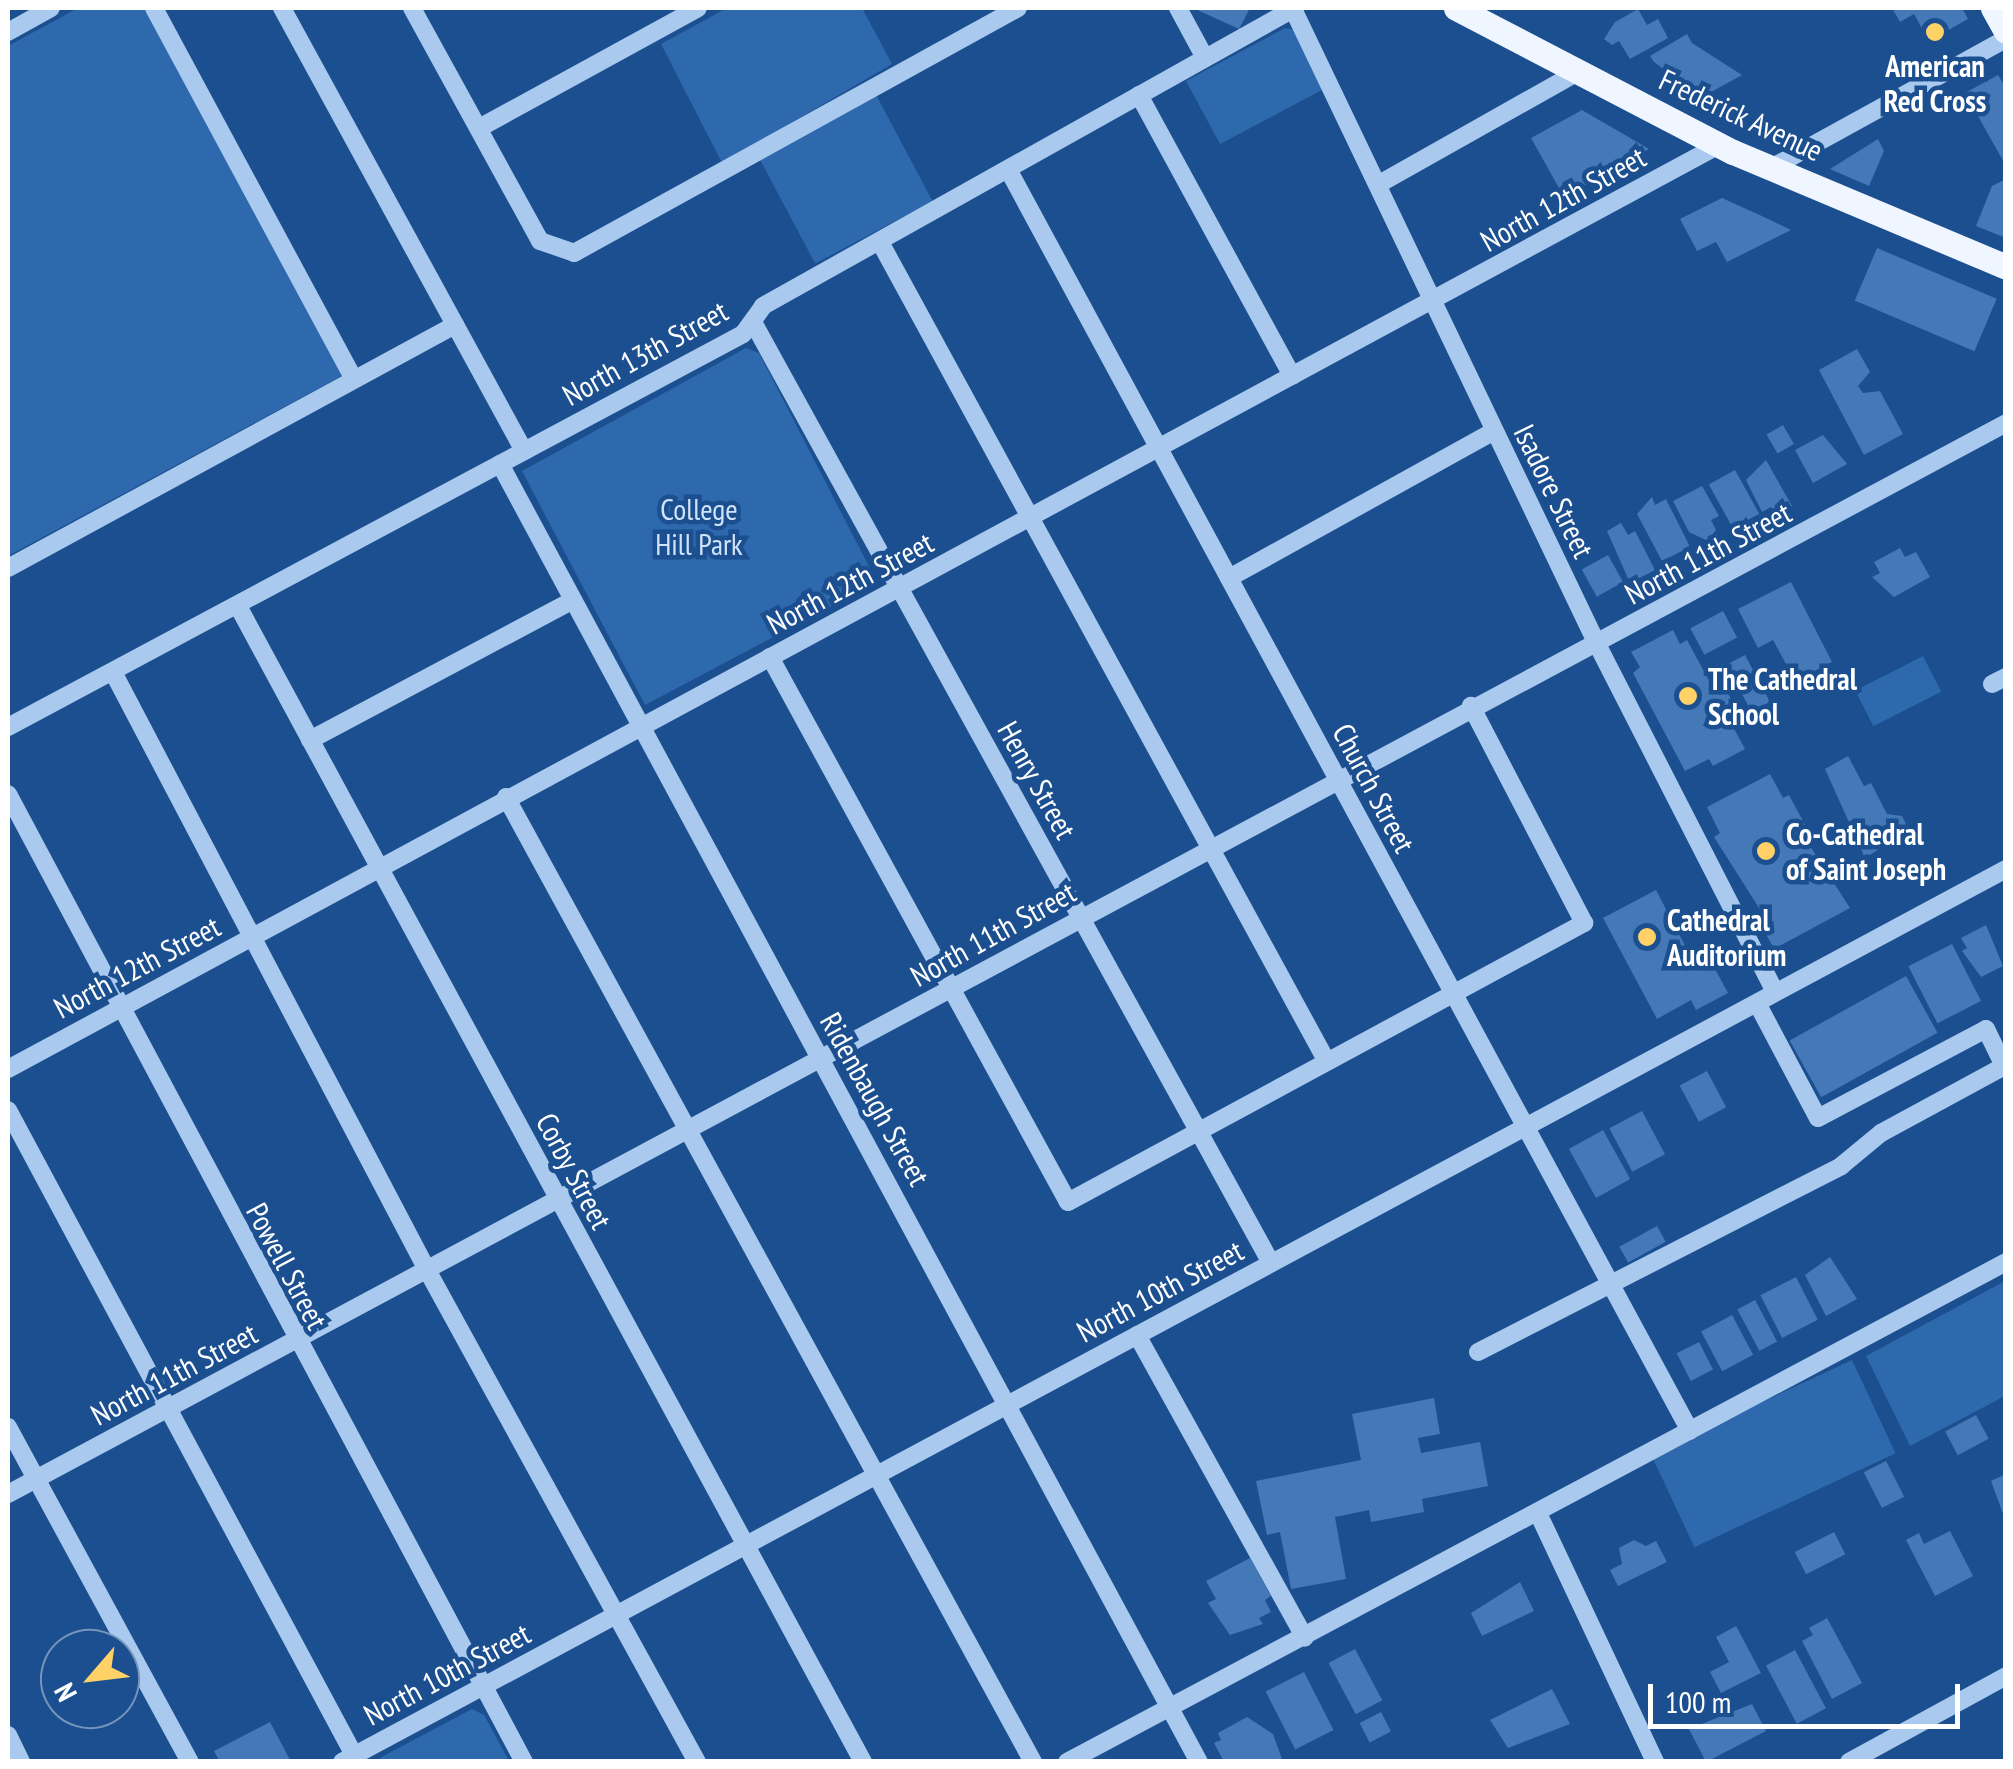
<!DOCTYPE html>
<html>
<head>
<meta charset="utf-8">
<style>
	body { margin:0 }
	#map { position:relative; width:2013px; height:1769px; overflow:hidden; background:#1b4f8f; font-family:"PT Sans Narrow",sans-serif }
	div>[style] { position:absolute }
	.green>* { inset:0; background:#2e69ad; transform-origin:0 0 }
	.building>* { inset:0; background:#4478b7; transform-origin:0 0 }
	.minor>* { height:18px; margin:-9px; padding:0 9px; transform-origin:9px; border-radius:9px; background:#a9c9ee }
	.major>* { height:25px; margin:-12.5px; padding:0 12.5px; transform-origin:12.5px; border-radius:12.5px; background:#f0f6ff }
	.dots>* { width:28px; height:28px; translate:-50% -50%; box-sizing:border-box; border:5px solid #1b4f8f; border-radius:50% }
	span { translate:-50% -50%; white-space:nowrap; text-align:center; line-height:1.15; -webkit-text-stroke:9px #1b4f8f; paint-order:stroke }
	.poi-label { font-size:30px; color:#fff; font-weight:700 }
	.left { translate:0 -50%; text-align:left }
	.street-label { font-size:30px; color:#fff }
	.park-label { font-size:30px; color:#cfe3fa }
	.frame { position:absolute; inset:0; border:10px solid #fff; pointer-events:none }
	.north { position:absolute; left:40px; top:1629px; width:100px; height:100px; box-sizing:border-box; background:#1b4f8f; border:2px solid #7695bc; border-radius:50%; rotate:242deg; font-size:28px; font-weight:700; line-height:40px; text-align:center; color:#fff }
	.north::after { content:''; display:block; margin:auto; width:35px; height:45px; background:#ffd166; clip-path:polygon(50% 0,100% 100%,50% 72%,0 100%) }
	.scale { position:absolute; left:1648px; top:1684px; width:312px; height:45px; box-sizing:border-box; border:5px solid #fff; border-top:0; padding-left:12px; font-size:30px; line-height:35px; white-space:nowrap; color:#fff; -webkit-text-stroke:8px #1b4f8f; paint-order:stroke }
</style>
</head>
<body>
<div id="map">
	<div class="green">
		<div style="clip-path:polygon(78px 8px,147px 8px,345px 374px,8px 556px,8px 46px)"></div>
		<div style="clip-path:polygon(727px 8px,862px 8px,892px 64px,722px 163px,661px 44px)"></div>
		<div style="clip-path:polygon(1285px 28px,1294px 30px,1322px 90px,1220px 144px,1186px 81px)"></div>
		<div style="left:873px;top:89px;width:127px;height:133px;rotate:62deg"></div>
		<div style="clip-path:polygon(746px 348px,759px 353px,877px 582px,645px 705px,522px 471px)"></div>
		<div style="left:1923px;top:656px;width:40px;height:76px;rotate:63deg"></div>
		<div style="clip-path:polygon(2005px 1281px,2005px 1396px,1910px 1446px,1866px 1356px)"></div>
		<div style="left:1852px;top:1360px;width:103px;height:222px;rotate:65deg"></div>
		<div style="clip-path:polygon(472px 1709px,484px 1715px,509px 1761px,374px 1761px)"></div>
	</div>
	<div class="building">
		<div style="clip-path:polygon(1193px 8px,1250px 8px,1239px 29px)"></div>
		<div style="clip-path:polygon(1892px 8px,1962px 8px,1968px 19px,1929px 41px,1914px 14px,1900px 22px)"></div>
		<div style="clip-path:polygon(1638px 9px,1647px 25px,1658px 19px,1668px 38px,1630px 59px,1619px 41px,1612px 45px,1604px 39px,1615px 22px)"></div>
		<div style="clip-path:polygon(1687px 34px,1692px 43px,1742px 75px,1702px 97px,1654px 62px,1650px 56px)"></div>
		<div style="clip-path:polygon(1998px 75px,2006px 88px,2006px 166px,1965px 93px)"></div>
		<div style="clip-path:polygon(1582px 110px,1649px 149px,1564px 197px,1531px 138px)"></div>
		<div style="clip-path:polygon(1878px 139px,1884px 151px,1869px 186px,1830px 169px)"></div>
		<div style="clip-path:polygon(2006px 179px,2006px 238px,1976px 226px,1992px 186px)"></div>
		<div style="clip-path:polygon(1722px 198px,1764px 217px,1791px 230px,1727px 262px,1716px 242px,1697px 251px,1680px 219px)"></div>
		<div style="left:1877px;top:248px;width:130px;height:57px;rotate:23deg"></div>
		<div style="clip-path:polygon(1857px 349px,1870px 372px,1858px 386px,1863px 393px,1880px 391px,1903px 434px,1864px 455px,1819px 370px)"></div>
		<div style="left:1783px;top:425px;width:22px;height:19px;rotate:60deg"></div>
		<div style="clip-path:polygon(1823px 435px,1847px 464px,1813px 483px,1795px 450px)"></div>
		<div style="clip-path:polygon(1766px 460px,1792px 506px,1775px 514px,1771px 507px,1762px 512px,1746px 480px)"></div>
		<div style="left:1735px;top:470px;width:50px;height:30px;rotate:61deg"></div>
		<div style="clip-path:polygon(1702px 486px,1719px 516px,1711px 520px,1716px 530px,1708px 541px,1689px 532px,1673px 501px)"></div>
		<div style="clip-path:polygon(1652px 497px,1655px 505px,1666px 499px,1690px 547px,1662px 561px,1637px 514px)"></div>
		<div style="clip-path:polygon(1621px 523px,1628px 535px,1635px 531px,1655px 570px,1630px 583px,1607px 531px)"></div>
		<div style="clip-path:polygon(1900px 548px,1905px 557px,1916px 552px,1930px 577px,1894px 597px,1872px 577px,1880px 573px,1874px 562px)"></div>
		<div style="left:1608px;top:555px;width:31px;height:30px;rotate:61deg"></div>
		<div style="clip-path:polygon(1791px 582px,1832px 662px,1795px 681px,1773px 640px,1758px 648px,1738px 609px)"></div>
		<div style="left:1723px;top:611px;width:30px;height:37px;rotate:62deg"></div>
		<div style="clip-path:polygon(1673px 630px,1680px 644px,1687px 640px,1713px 688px,1722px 683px,1734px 704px,1724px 710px,1745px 749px,1713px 766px,1709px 759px,1685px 771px,1633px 673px,1640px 667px,1631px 652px)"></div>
		<div style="left:1745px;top:655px;width:53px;height:21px;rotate:62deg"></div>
		<div style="clip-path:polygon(1848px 756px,1864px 786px,1871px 783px,1887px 814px,1902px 816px,1909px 830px,1865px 858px,1825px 769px)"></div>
		<div style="clip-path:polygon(1770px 774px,1783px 798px,1789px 795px,1809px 832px,1803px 835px,1850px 908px,1774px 949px,1760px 923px,1766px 919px,1714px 837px,1720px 833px,1707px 807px)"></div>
		<div style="clip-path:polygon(1656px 890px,1694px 963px,1708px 956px,1728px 993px,1696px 1010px,1691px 1000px,1657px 1019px,1603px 918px)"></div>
		<div style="clip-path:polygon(1986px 925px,2003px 966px,1981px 977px,1962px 951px,1967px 948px,1961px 938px)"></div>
		<div style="left:1952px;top:944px;width:64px;height:49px;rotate:63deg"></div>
		<div style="left:1906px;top:976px;width:65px;height:133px;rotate:61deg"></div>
		<div style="left:1707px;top:1071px;width:41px;height:31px;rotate:62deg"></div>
		<div style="left:1642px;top:1111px;width:49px;height:37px;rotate:62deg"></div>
		<div style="left:1603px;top:1130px;width:56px;height:39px;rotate:61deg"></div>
		<div style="left:1657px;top:1226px;width:18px;height:43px;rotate:61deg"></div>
		<div style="clip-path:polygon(1830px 1257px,1857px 1299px,1826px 1316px,1805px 1275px)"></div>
		<div style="left:1796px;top:1277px;width:48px;height:40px;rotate:63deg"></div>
		<div style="left:1755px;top:1300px;width:47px;height:20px;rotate:62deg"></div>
		<div style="left:1732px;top:1315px;width:45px;height:35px;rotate:62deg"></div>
		<div style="left:1699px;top:1342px;width:31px;height:25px;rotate:63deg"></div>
		<div style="clip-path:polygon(1434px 1398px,1440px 1434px,1418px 1438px,1421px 1453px,1480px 1442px,1488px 1486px,1422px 1499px,1424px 1512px,1371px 1522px,1369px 1510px,1335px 1517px,1346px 1579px,1291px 1589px,1280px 1532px,1267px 1535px,1256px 1481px,1361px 1460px,1352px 1414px)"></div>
		<div style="left:1976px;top:1415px;width:27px;height:35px;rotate:62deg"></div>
		<div style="left:1886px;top:1461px;width:40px;height:25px;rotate:63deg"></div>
		<div style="clip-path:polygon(2006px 1474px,2006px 1522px,1991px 1481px)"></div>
		<div style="clip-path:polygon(1950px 1531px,1973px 1576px,1935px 1596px,1906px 1540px,1919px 1533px,1924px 1544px)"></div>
		<div style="left:1834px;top:1532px;width:25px;height:44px;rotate:63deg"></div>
		<div style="clip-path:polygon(1634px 1540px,1646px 1546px,1656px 1541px,1667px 1562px,1618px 1586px,1610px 1570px,1622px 1564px,1619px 1548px)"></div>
		<div style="clip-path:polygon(1250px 1558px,1271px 1596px,1265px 1600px,1271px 1612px,1259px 1618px,1263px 1624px,1230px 1635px,1208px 1603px,1216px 1599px,1206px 1581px)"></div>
		<div style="clip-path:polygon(1520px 1582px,1534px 1611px,1482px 1636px,1471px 1613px)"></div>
		<div style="clip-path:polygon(1827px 1618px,1862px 1683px,1832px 1699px,1802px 1641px,1813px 1635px,1809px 1628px)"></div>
		<div style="clip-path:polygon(1736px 1626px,1761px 1673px,1721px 1693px,1710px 1672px,1729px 1662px,1716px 1637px)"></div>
		<div style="left:1355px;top:1649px;width:58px;height:30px;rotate:62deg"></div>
		<div style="left:1795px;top:1650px;width:66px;height:33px;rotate:62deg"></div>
		<div style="left:1304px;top:1672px;width:65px;height:43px;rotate:63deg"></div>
		<div style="clip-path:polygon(1552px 1689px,1570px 1724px,1508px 1748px,1490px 1720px)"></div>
		<div style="clip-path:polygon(1752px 1704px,1766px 1731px,1706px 1762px,1689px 1729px)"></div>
		<div style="left:1381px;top:1712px;width:22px;height:24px;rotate:63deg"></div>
		<div style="clip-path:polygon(1247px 1717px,1273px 1734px,1283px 1762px,1224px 1762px,1214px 1743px,1221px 1740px,1218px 1733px)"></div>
		<div style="clip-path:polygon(270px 1722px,290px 1760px,220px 1762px,214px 1751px)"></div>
	</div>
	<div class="minor">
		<div style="left:154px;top:8px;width:420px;rotate:61.7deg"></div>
		<div style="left:282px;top:8px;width:505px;rotate:61.35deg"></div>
		<div style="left:412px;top:8px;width:266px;rotate:61.2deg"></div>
		<div style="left:540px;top:241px;width:36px;rotate:19deg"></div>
		<div style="left:574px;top:253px;width:507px;rotate:-28.89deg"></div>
		<div style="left:1178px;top:8px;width:57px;rotate:61.6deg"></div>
		<div style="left:1293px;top:9px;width:704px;rotate:64.42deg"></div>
		<div style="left:1597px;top:644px;width:391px;rotate:62.9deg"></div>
		<div style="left:8px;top:32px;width:49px;rotate:-29.2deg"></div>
		<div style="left:1139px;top:95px;width:320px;rotate:61.4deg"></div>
		<div style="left:481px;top:127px;width:247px;rotate:-28.7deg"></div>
		<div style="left:1771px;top:168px;width:268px;rotate:-28.8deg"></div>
		<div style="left:1009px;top:171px;width:1432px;rotate:61.61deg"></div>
		<div style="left:1379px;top:184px;width:228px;rotate:-29.4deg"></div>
		<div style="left:880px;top:242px;width:932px;rotate:61.4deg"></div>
		<div style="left:754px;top:324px;width:1072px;rotate:61.16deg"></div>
		<div style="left:500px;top:464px;width:1474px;rotate:61.7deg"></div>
		<div style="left:8px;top:568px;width:509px;rotate:-28.53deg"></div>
		<div style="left:1229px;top:578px;width:303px;rotate:-29deg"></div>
		<div style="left:238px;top:606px;width:1314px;rotate:61.6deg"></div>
		<div style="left:770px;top:657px;width:621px;rotate:61.33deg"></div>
		<div style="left:1068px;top:1202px;width:587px;rotate:-28.4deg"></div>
		<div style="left:1584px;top:923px;width:245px;rotate:-117.5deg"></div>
		<div style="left:113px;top:672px;width:673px;rotate:62.29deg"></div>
		<div style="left:426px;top:1268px;width:563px;rotate:61.25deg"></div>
		<div style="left:1992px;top:684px;width:16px;rotate:-27deg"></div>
		<div style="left:8px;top:727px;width:833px;rotate:-28.13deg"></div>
		<div style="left:743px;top:334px;width:34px;rotate:-54deg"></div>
		<div style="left:763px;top:306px;width:610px;rotate:-29.26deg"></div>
		<div style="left:310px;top:740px;width:298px;rotate:-28deg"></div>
		<div style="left:8px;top:794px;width:1097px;rotate:61.94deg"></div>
		<div style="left:506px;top:797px;width:1100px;rotate:61.36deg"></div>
		<div style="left:1757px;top:1003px;width:130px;rotate:62.1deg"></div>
		<div style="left:1818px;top:1118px;width:190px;rotate:-27.9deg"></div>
		<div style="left:1986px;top:1029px;width:41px;rotate:64.1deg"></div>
		<div style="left:8px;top:1069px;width:1945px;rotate:-28.37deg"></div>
		<div style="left:8px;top:1110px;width:732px;rotate:61.79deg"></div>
		<div style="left:1137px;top:1335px;width:346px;rotate:61deg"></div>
		<div style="left:1478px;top:1352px;width:408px;rotate:-27.1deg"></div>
		<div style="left:1841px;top:1166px;width:52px;rotate:-39.5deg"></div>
		<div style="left:1881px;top:1133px;width:142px;rotate:-28.5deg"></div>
		<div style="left:8px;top:1427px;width:381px;rotate:61.5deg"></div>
		<div style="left:8px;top:1494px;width:2267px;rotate:-28.19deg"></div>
		<div style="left:1538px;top:1513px;width:275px;rotate:64.8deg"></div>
		<div style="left:8px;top:1735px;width:30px;rotate:64deg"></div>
		<div style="left:342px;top:1762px;width:1888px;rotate:-28.22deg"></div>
		<div style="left:1067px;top:1762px;width:1064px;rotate:-28.03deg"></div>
		<div style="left:1849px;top:1762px;width:179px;rotate:-28.7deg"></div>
	</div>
	<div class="major">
		<div style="left:1456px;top:8px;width:312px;rotate:27.5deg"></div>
		<div style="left:1733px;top:152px;width:296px;rotate:22.8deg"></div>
		<div style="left:1993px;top:8px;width:26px;rotate:61deg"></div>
	</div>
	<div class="dots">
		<div style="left:1935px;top:32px;background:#ffd166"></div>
		<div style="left:1688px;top:696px;background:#ffd166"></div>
		<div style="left:1766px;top:851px;background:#ffd166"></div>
		<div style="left:1647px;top:937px;background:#ffd166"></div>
	</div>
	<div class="poi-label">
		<span style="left:1935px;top:83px">American<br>Red Cross</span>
		<span class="left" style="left:1708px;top:696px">The Cathedral<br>School</span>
		<span class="left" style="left:1786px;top:851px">Co-Cathedral<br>of Saint Joseph</span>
		<span class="left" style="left:1667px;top:937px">Cathedral<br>Auditorium</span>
	</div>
	<div class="street-label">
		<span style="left:1741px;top:115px;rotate:25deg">Frederick Avenue</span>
		<span style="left:1563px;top:199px;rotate:-29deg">North 12th Street</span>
		<span style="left:645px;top:353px;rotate:-29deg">North 13th Street</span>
		<span style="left:1554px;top:491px;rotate:64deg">Isadore Street</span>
		<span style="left:1708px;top:553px;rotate:-28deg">North 11th Street</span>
		<span style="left:850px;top:583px;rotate:-28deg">North 12th Street</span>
		<span style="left:1037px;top:780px;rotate:61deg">Henry Street</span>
		<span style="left:1374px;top:788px;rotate:62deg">Church Street</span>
		<span style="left:993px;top:934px;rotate:-29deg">North 11th Street</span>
		<span style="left:137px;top:967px;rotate:-28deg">North 12th Street</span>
		<span style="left:875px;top:1099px;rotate:61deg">Ridenbaugh Street</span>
		<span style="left:574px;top:1171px;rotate:62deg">Corby Street</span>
		<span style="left:287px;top:1266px;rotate:62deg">Powell Street</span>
		<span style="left:1160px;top:1291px;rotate:-28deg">North 10th Street</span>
		<span style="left:174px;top:1374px;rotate:-28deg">North 11th Street</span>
		<span style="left:447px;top:1674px;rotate:-28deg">North 10th Street</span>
	</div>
	<div class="park-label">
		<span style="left:699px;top:526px">College<br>Hill Park</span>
	</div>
	<div class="frame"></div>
	<div class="north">N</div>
	<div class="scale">100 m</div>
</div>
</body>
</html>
